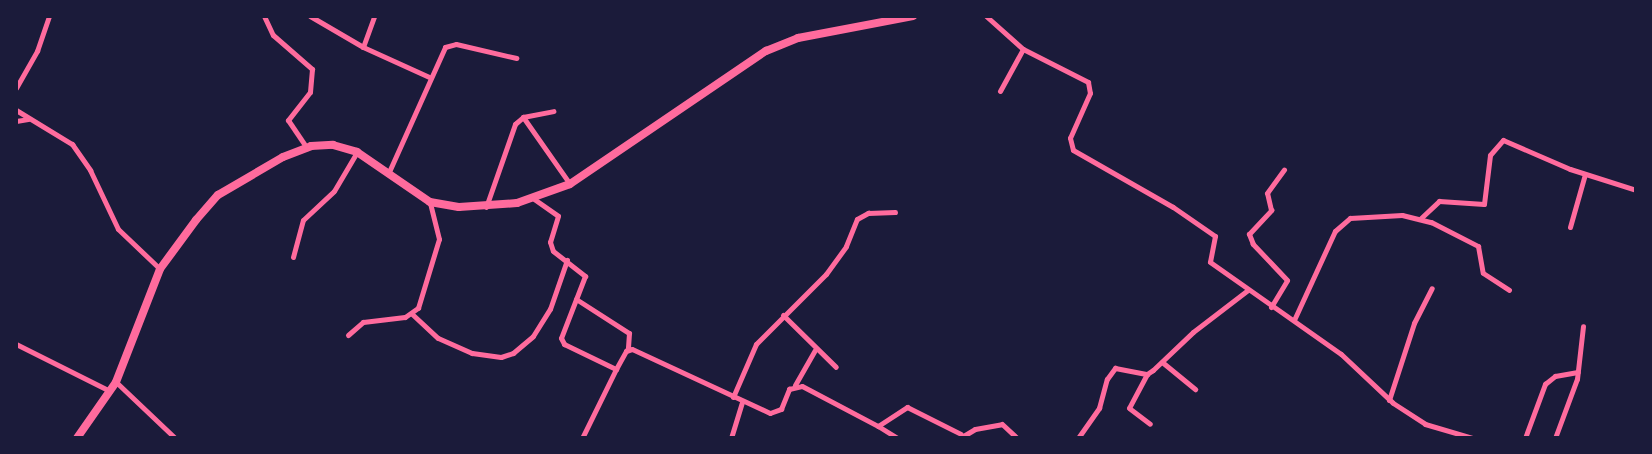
<!DOCTYPE html>
<html>
<head>
<meta charset="utf-8">
<style>
	body { margin:0 }
	#map { position:relative; width:1652px; height:454px; overflow:hidden; background:#1b1b3a; font-family:"Space Grotesk",sans-serif }
	div>[style] { position:absolute }
	.minor>* { height:5px; margin:-2.5px; padding:0 2.5px; transform-origin:2.5px; border-radius:2.5px; background:#ff6b9d }
	.primary>* { height:8px; margin:-4px; padding:0 4px; transform-origin:4px; border-radius:4px; background:#ff6b9d }
	span { translate:-50% -50%; white-space:nowrap; text-align:center; line-height:1.15; -webkit-text-stroke:6px #1b1b3a; paint-order:stroke }
	.frame { position:absolute; inset:0; border:18px solid #1b1b3a; pointer-events:none }
</style>
</head>
<body>
<div id="map">
	<div class="minor">
		<div style="left:264px;top:16px;width:21px;rotate:65deg"></div>
		<div style="left:273px;top:35px;width:52px;rotate:41.1deg"></div>
		<div style="left:312px;top:69px;width:23px;rotate:95deg"></div>
		<div style="left:310px;top:92px;width:36px;rotate:128deg"></div>
		<div style="left:288px;top:120px;width:34px;rotate:56deg"></div>
		<div style="left:310px;top:16px;width:61px;rotate:30.3deg"></div>
		<div style="left:363px;top:47px;width:72px;rotate:24.4deg"></div>
		<div style="left:986px;top:16px;width:50px;rotate:41.7deg"></div>
		<div style="left:1023px;top:49px;width:73px;rotate:26.9deg"></div>
		<div style="left:1088px;top:82px;width:11px;rotate:80deg"></div>
		<div style="left:1090px;top:93px;width:49px;rotate:114deg"></div>
		<div style="left:1070px;top:138px;width:12px;rotate:76deg"></div>
		<div style="left:1073px;top:150px;width:115px;rotate:29.7deg"></div>
		<div style="left:1173px;top:207px;width:51px;rotate:34.6deg"></div>
		<div style="left:1215px;top:236px;width:26px;rotate:101deg"></div>
		<div style="left:1210px;top:262px;width:160px;rotate:35.1deg"></div>
		<div style="left:1341px;top:354px;width:71px;rotate:43.3deg"></div>
		<div style="left:1393px;top:403px;width:38px;rotate:33deg"></div>
		<div style="left:1425px;top:424px;width:50px;rotate:16.3deg"></div>
		<div style="left:363px;top:47px;width:33px;rotate:-70deg"></div>
		<div style="left:16px;top:88px;width:43px;rotate:-60.4deg"></div>
		<div style="left:37px;top:51px;width:37px;rotate:-71deg"></div>
		<div style="left:1000px;top:91px;width:48px;rotate:-61.3deg"></div>
		<div style="left:16px;top:110px;width:66px;rotate:31.3deg"></div>
		<div style="left:72px;top:144px;width:32px;rotate:55deg"></div>
		<div style="left:90px;top:170px;width:65px;rotate:64.6deg"></div>
		<div style="left:118px;top:229px;width:58px;rotate:43.6deg"></div>
		<div style="left:523px;top:117px;width:82px;rotate:55deg"></div>
		<div style="left:16px;top:121px;width:12px;rotate:-9deg"></div>
		<div style="left:388px;top:174px;width:139px;rotate:-65.8deg"></div>
		<div style="left:445px;top:47px;width:11px;rotate:-15deg"></div>
		<div style="left:456px;top:44px;width:62px;rotate:13.1deg"></div>
		<div style="left:534px;top:199px;width:29px;rotate:35deg"></div>
		<div style="left:558px;top:216px;width:27px;rotate:107deg"></div>
		<div style="left:550px;top:242px;width:9px;rotate:72deg"></div>
		<div style="left:553px;top:251px;width:41px;rotate:38deg"></div>
		<div style="left:585px;top:276px;width:66px;rotate:111.2deg"></div>
		<div style="left:561px;top:338px;width:7px;rotate:63deg"></div>
		<div style="left:564px;top:344px;width:58px;rotate:25.7deg"></div>
		<div style="left:616px;top:369px;width:77px;rotate:116.2deg"></div>
		<div style="left:486px;top:207px;width:88px;rotate:-70.7deg"></div>
		<div style="left:515px;top:124px;width:11px;rotate:-41deg"></div>
		<div style="left:523px;top:117px;width:31px;rotate:-11deg"></div>
		<div style="left:1421px;top:218px;width:25px;rotate:-43deg"></div>
		<div style="left:1439px;top:201px;width:45px;rotate:3.8deg"></div>
		<div style="left:1484px;top:204px;width:49px;rotate:-83deg"></div>
		<div style="left:1490px;top:155px;width:20px;rotate:-49deg"></div>
		<div style="left:1503px;top:140px;width:73px;rotate:23.4deg"></div>
		<div style="left:1570px;top:169px;width:69px;rotate:17.7deg"></div>
		<div style="left:1570px;top:227px;width:55px;rotate:-74.2deg"></div>
		<div style="left:293px;top:257px;width:38px;rotate:-75deg"></div>
		<div style="left:303px;top:220px;width:42px;rotate:-43.1deg"></div>
		<div style="left:334px;top:191px;width:45px;rotate:-59.5deg"></div>
		<div style="left:576px;top:299px;width:63px;rotate:32.7deg"></div>
		<div style="left:629px;top:333px;width:16px;rotate:94deg"></div>
		<div style="left:1271px;top:307px;width:31px;rotate:-59deg"></div>
		<div style="left:1287px;top:280px;width:50px;rotate:-133.4deg"></div>
		<div style="left:1253px;top:244px;width:11px;rotate:-112deg"></div>
		<div style="left:1249px;top:234px;width:33px;rotate:-47deg"></div>
		<div style="left:1271px;top:210px;width:17px;rotate:-103deg"></div>
		<div style="left:1267px;top:193px;width:29px;rotate:-54deg"></div>
		<div style="left:412px;top:314px;width:35px;rotate:43deg"></div>
		<div style="left:438px;top:338px;width:37px;rotate:24deg"></div>
		<div style="left:472px;top:353px;width:29px;rotate:8deg"></div>
		<div style="left:501px;top:357px;width:13px;rotate:-18deg"></div>
		<div style="left:513px;top:353px;width:26px;rotate:-40deg"></div>
		<div style="left:533px;top:336px;width:32px;rotate:-58deg"></div>
		<div style="left:550px;top:309px;width:52px;rotate:-70.9deg"></div>
		<div style="left:783px;top:315px;width:74px;rotate:44.5deg"></div>
		<div style="left:1294px;top:320px;width:98px;rotate:-65.3deg"></div>
		<div style="left:1335px;top:231px;width:20px;rotate:-41deg"></div>
		<div style="left:1350px;top:218px;width:52px;rotate:-3.3deg"></div>
		<div style="left:1402px;top:215px;width:30px;rotate:14deg"></div>
		<div style="left:1431px;top:222px;width:53px;rotate:27.1deg"></div>
		<div style="left:1478px;top:246px;width:27px;rotate:80deg"></div>
		<div style="left:1483px;top:273px;width:31px;rotate:33deg"></div>
		<div style="left:348px;top:335px;width:20px;rotate:-41deg"></div>
		<div style="left:363px;top:322px;width:42px;rotate:-6.8deg"></div>
		<div style="left:405px;top:317px;width:16px;rotate:-35deg"></div>
		<div style="left:418px;top:308px;width:72px;rotate:-73.1deg"></div>
		<div style="left:439px;top:239px;width:38px;rotate:-104deg"></div>
		<div style="left:16px;top:344px;width:105px;rotate:26.6deg"></div>
		<div style="left:1162px;top:362px;width:43px;rotate:39.3deg"></div>
		<div style="left:616px;top:369px;width:21px;rotate:-61deg"></div>
		<div style="left:626px;top:351px;width:6px;rotate:-18deg"></div>
		<div style="left:632px;top:349px;width:152px;rotate:24.9deg"></div>
		<div style="left:770px;top:413px;width:12px;rotate:-20deg"></div>
		<div style="left:781px;top:409px;width:22px;rotate:-68deg"></div>
		<div style="left:789px;top:389px;width:13px;rotate:-13deg"></div>
		<div style="left:802px;top:386px;width:86px;rotate:27.8deg"></div>
		<div style="left:878px;top:426px;width:35px;rotate:-33deg"></div>
		<div style="left:907px;top:407px;width:60px;rotate:26.6deg"></div>
		<div style="left:1147px;top:374px;width:38px;rotate:118deg"></div>
		<div style="left:1129px;top:408px;width:26px;rotate:37deg"></div>
		<div style="left:116px;top:382px;width:81px;rotate:43.5deg"></div>
		<div style="left:795px;top:385px;width:40px;rotate:-60.3deg"></div>
		<div style="left:733px;top:397px;width:58px;rotate:-66.5deg"></div>
		<div style="left:756px;top:344px;width:99px;rotate:-45deg"></div>
		<div style="left:826px;top:274px;width:34px;rotate:-54deg"></div>
		<div style="left:846px;top:246px;width:29px;rotate:-68deg"></div>
		<div style="left:857px;top:219px;width:13px;rotate:-29deg"></div>
		<div style="left:868px;top:213px;width:27px;rotate:-2deg"></div>
		<div style="left:1389px;top:400px;width:81px;rotate:-72deg"></div>
		<div style="left:1414px;top:323px;width:39px;rotate:-63deg"></div>
		<div style="left:878px;top:426px;width:22px;rotate:32deg"></div>
		<div style="left:731px;top:438px;width:38px;rotate:-73deg"></div>
		<div style="left:960px;top:438px;width:17px;rotate:-31deg"></div>
		<div style="left:975px;top:429px;width:27px;rotate:-10deg"></div>
		<div style="left:1002px;top:424px;width:21px;rotate:43deg"></div>
		<div style="left:1078px;top:438px;width:37px;rotate:-55deg"></div>
		<div style="left:1099px;top:408px;width:30px;rotate:-75deg"></div>
		<div style="left:1107px;top:379px;width:14px;rotate:-54deg"></div>
		<div style="left:1115px;top:368px;width:33px;rotate:11deg"></div>
		<div style="left:1147px;top:374px;width:7px;rotate:-34deg"></div>
		<div style="left:1153px;top:370px;width:55px;rotate:-43.5deg"></div>
		<div style="left:1193px;top:332px;width:69px;rotate:-37.4deg"></div>
		<div style="left:1525px;top:438px;width:58px;rotate:-69.7deg"></div>
		<div style="left:1545px;top:384px;width:13px;rotate:-39deg"></div>
		<div style="left:1555px;top:376px;width:23px;rotate:-10deg"></div>
		<div style="left:1555px;top:438px;width:63px;rotate:-69.6deg"></div>
		<div style="left:1577px;top:379px;width:53px;rotate:-83.5deg"></div>
	</div>
	<div class="primary">
		<div style="left:77px;top:438px;width:68px;rotate:-55.1deg"></div>
		<div style="left:116px;top:382px;width:121px;rotate:-68.7deg"></div>
		<div style="left:160px;top:269px;width:61px;rotate:-53.7deg"></div>
		<div style="left:196px;top:220px;width:33px;rotate:-49deg"></div>
		<div style="left:218px;top:195px;width:75px;rotate:-30.3deg"></div>
		<div style="left:283px;top:157px;width:30px;rotate:-21deg"></div>
		<div style="left:311px;top:146px;width:22px;rotate:-3deg"></div>
		<div style="left:333px;top:145px;width:25px;rotate:16deg"></div>
		<div style="left:357px;top:152px;width:88px;rotate:34.4deg"></div>
		<div style="left:430px;top:202px;width:29px;rotate:10deg"></div>
		<div style="left:459px;top:207px;width:58px;rotate:-3.9deg"></div>
		<div style="left:517px;top:203px;width:56px;rotate:-19.7deg"></div>
		<div style="left:570px;top:184px;width:237px;rotate:-34.2deg"></div>
		<div style="left:766px;top:51px;width:35px;rotate:-22deg"></div>
		<div style="left:798px;top:38px;width:117px;rotate:-10.8deg"></div>
	</div>
	<div class="frame"></div>
</div>
</body>
</html>
